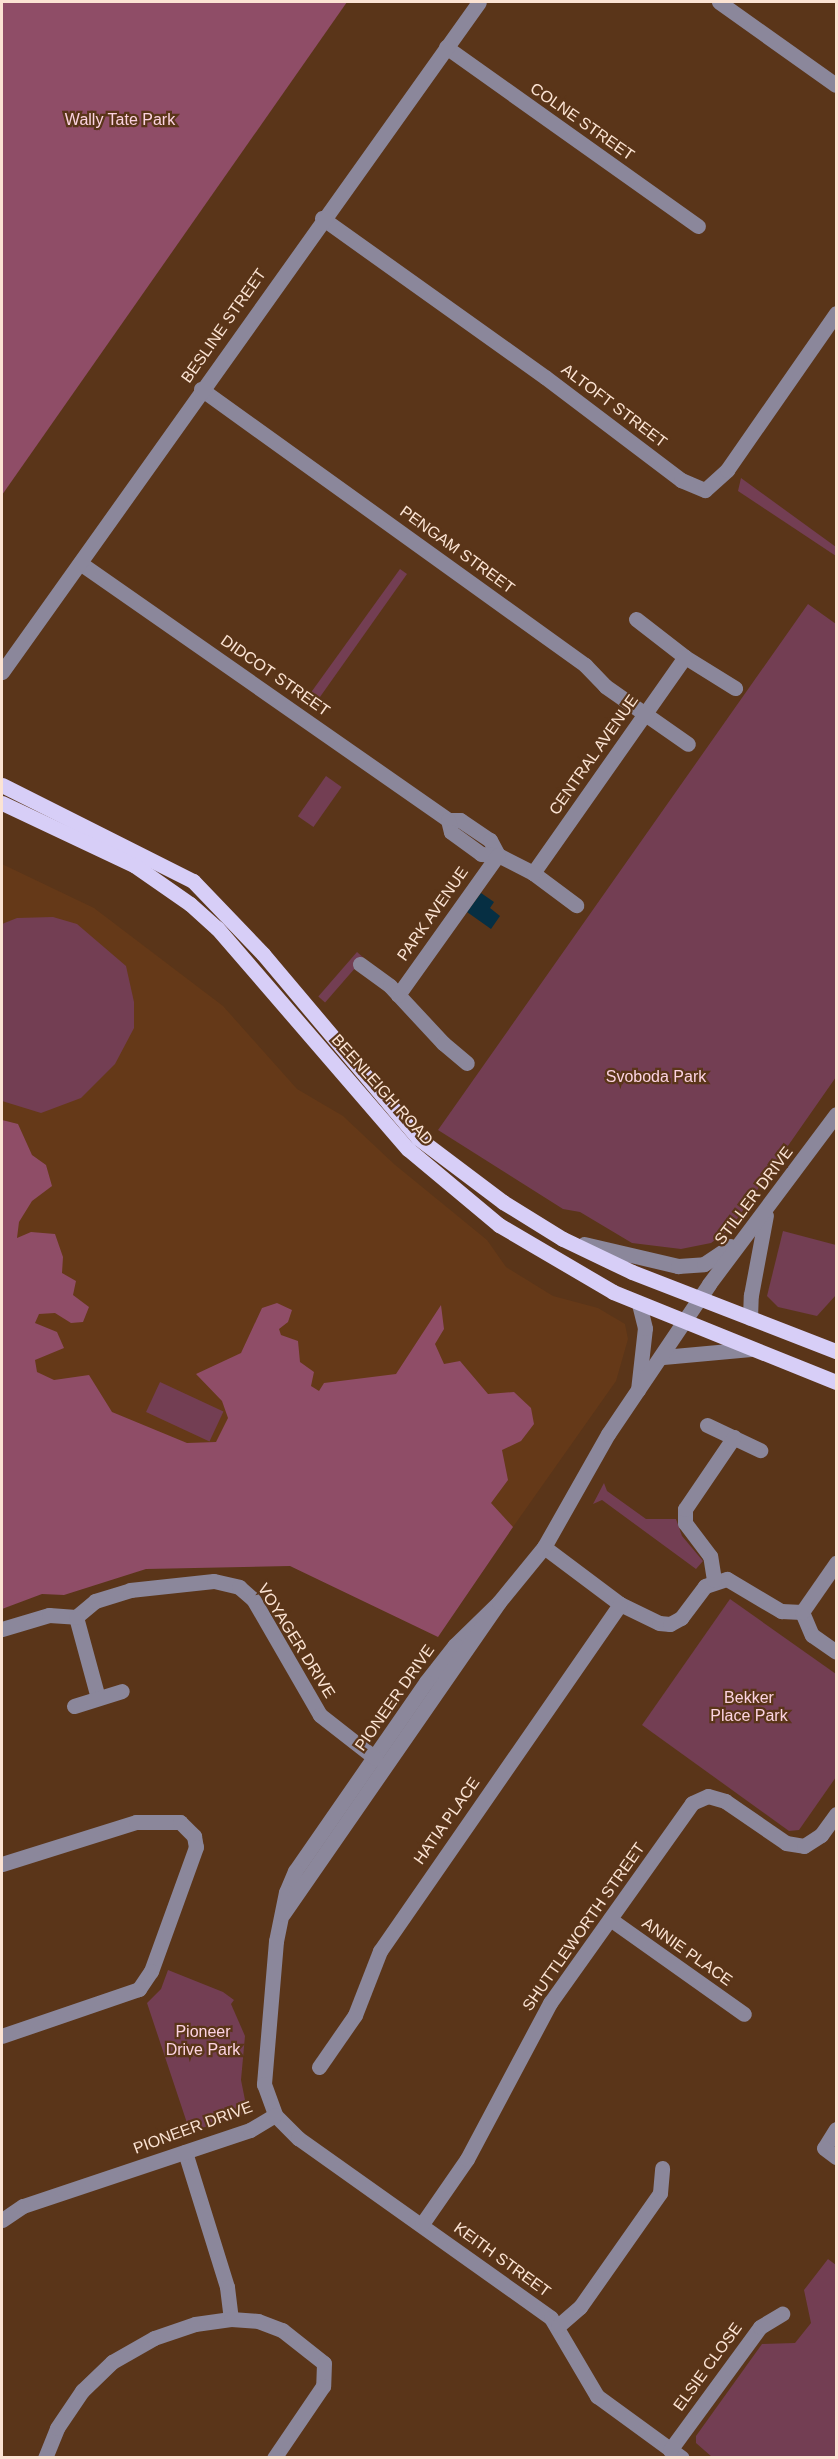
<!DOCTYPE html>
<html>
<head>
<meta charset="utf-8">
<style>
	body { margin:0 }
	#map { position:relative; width:838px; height:2459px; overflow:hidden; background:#5a3519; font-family:Arial,sans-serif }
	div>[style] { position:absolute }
	.built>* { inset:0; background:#653918 }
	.green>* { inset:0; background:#733e53; transform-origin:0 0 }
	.forest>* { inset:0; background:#8f4d67 }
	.water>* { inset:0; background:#062f43 }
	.minor>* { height:15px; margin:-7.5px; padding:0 7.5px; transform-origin:7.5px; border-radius:7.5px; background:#8b879b }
	.major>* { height:15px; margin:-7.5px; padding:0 7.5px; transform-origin:7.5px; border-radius:7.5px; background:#d7cef7 }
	span { translate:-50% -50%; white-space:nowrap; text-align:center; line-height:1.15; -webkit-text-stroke:4.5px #5a3519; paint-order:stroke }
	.park-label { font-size:16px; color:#fcd3e1 }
	.street-label { font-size:16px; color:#fbe3d3 }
	.frame { position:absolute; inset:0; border:3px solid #fbe3d3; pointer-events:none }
</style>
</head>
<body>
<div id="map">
	<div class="built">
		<div style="clip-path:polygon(2px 864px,94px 908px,223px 1006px,297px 1089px,343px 1116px,394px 1164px,487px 1240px,506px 1267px,553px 1296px,598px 1308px,625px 1324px,628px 1339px,616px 1381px,513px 1527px,222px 1463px,2px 1373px)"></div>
	</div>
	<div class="green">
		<div style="clip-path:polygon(741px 478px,836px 547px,836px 556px,738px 491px)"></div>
		<div style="clip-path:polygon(400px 569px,407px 574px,315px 704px,307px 698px)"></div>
		<div style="clip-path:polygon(808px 604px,836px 624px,836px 1077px,730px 1229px,711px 1243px,681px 1249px,632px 1243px,580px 1212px,563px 1209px,438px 1130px)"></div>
		<div style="left:326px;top:776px;width:19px;height:49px;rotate:35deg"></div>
		<div style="clip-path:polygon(53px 917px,77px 924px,126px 966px,134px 1002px,134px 1028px,115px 1064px,81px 1098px,41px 1113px,2px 1101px,2px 924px,17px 918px)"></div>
		<div style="left:357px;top:952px;width:9px;height:59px;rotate:41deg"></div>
		<div style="clip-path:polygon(783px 1231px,836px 1245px,836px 1295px,817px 1316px,778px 1307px,767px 1296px)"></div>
		<div style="left:160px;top:1382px;width:70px;height:33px;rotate:25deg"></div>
		<div style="clip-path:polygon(604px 1483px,607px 1491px,646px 1519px,676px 1519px,682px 1536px,703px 1561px,696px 1569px,602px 1500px,593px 1504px)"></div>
		<div style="clip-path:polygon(730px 1599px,836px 1674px,836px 1777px,799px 1830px,789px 1831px,642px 1725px)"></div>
		<div style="clip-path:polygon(168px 1970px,223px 1992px,234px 2000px,231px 2004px,245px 2036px,241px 2080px,247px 2110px,241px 2115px,190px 2132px,147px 2003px,161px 1989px)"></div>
		<div style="clip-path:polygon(828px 2259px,836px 2265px,836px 2457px,712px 2457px,696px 2443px,696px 2436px,762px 2344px,795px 2343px,811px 2323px,804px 2290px)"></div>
	</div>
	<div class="forest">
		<div style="clip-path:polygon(2px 2px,347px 2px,2px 495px)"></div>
		<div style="clip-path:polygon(2px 1120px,18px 1124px,32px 1155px,46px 1165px,52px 1186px,32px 1201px,19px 1222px,17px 1238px,31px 1232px,55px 1234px,63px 1257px,62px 1273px,76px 1281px,73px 1295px,89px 1307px,83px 1322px,71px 1323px,55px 1313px,39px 1314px,35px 1323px,57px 1332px,64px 1348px,35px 1360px,37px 1372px,54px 1380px,89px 1375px,112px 1412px,187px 1443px,216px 1442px,228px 1418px,222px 1401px,196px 1374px,241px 1353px,262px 1308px,277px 1303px,292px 1310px,288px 1322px,279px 1329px,281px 1335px,298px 1341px,300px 1362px,314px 1372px,311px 1386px,319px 1391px,324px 1383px,396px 1374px,441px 1305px,444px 1329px,435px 1344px,444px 1364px,460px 1361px,488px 1394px,514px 1392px,531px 1408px,534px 1424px,521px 1441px,502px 1450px,508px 1480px,491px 1503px,513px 1527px,438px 1637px,290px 1566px,146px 1569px,64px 1595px,42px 1594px,2px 1609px)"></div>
	</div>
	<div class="water">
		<div style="clip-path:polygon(481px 893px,494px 902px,490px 908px,500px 916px,491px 929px,467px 912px)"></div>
	</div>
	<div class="minor">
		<div style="left:719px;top:2px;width:143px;rotate:35.4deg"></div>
		<div style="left:446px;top:47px;width:309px;rotate:35.4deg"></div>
		<div style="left:322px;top:218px;width:274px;rotate:35.5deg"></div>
		<div style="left:545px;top:377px;width:171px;rotate:37.1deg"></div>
		<div style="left:681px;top:480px;width:26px;rotate:23deg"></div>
		<div style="left:705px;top:490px;width:30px;rotate:-42deg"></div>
		<div style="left:727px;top:470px;width:191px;rotate:-55.2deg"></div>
		<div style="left:201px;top:389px;width:473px;rotate:35.7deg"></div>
		<div style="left:585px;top:665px;width:29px;rotate:46deg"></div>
		<div style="left:605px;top:686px;width:101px;rotate:34.9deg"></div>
		<div style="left:80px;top:563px;width:449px;rotate:34.9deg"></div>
		<div style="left:448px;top:820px;width:12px"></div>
		<div style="left:460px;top:820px;width:36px;rotate:34deg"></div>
		<div style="left:490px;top:840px;width:17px;rotate:62deg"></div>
		<div style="left:636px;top:619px;width:62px;rotate:37.8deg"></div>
		<div style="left:685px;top:657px;width:59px;rotate:31.8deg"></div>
		<div style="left:2px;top:672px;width:822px;rotate:-54.55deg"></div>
		<div style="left:448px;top:820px;width:12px;rotate:76deg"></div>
		<div style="left:451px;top:832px;width:37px;rotate:36deg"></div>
		<div style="left:481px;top:854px;width:17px;rotate:3deg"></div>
		<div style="left:498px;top:855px;width:39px;rotate:27deg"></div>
		<div style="left:533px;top:873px;width:54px;rotate:36.7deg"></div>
		<div style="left:533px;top:873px;width:264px;rotate:-54.9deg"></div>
		<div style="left:360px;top:964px;width:37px;rotate:36deg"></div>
		<div style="left:390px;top:986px;width:78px;rotate:47.1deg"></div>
		<div style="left:443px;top:1043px;width:31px;rotate:40deg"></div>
		<div style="left:398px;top:995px;width:172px;rotate:-54.5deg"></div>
		<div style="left:584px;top:1244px;width:97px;rotate:13.2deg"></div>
		<div style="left:678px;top:1266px;width:26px;rotate:-4deg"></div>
		<div style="left:704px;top:1264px;width:32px;rotate:-34deg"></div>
		<div style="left:750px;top:1318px;width:23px;rotate:-88deg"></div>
		<div style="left:751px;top:1295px;width:81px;rotate:-79.4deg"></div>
		<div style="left:663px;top:1357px;width:88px;rotate:-5.2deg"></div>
		<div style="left:638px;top:1390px;width:62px;rotate:-83.6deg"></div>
		<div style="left:645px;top:1328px;width:25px;rotate:-104deg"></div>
		<div style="left:707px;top:1425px;width:59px;rotate:25.3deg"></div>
		<div style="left:544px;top:1547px;width:95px;rotate:36.9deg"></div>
		<div style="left:620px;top:1604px;width:43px;rotate:26deg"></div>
		<div style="left:659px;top:1623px;width:11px;rotate:5deg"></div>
		<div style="left:670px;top:1624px;width:13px;rotate:-29deg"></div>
		<div style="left:681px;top:1618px;width:40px;rotate:-53deg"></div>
		<div style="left:705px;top:1586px;width:23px;rotate:-18deg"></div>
		<div style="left:727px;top:1579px;width:63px;rotate:30.7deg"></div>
		<div style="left:781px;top:1611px;width:21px;rotate:3deg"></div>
		<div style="left:802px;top:1612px;width:25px;rotate:67deg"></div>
		<div style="left:812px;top:1635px;width:29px;rotate:35deg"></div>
		<div style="left:714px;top:1580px;width:24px;rotate:-99deg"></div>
		<div style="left:710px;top:1556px;width:41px;rotate:-127.1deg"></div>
		<div style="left:685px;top:1523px;width:14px;rotate:-90deg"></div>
		<div style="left:685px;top:1509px;width:87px;rotate:-55.8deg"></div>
		<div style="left:499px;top:1602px;width:62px;rotate:135.7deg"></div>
		<div style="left:455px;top:1645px;width:47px;rotate:128.1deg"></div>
		<div style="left:426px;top:1682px;width:230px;rotate:124.7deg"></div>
		<div style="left:295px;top:1871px;width:23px;rotate:113deg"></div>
		<div style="left:286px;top:1892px;width:50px;rotate:101.5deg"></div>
		<div style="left:276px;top:1941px;width:144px;rotate:94.8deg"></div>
		<div style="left:264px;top:2084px;width:33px;rotate:70deg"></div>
		<div style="left:275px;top:2115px;width:33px;rotate:45deg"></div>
		<div style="left:298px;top:2138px;width:310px;rotate:35.4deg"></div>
		<div style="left:551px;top:2318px;width:91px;rotate:59.5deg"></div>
		<div style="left:597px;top:2396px;width:105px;rotate:36.1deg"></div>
		<div style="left:802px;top:1612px;width:60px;rotate:-55.2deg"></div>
		<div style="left:76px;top:1617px;width:84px;rotate:74.8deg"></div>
		<div style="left:2px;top:1629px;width:49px;rotate:-16.6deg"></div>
		<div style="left:49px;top:1615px;width:27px;rotate:4deg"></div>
		<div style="left:76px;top:1617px;width:25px;rotate:-40deg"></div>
		<div style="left:95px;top:1601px;width:37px;rotate:-17deg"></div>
		<div style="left:130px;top:1590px;width:84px;rotate:-6.1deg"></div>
		<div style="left:214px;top:1581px;width:26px;rotate:13deg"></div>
		<div style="left:239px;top:1587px;width:18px;rotate:41deg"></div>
		<div style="left:253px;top:1599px;width:134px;rotate:60deg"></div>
		<div style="left:320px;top:1715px;width:70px;rotate:38deg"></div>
		<div style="left:74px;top:1706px;width:50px;rotate:-17.4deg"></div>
		<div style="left:2px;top:1864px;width:140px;rotate:-17.4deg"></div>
		<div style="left:136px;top:1822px;width:44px"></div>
		<div style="left:180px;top:1822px;width:20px;rotate:45deg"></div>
		<div style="left:194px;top:1836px;width:11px;rotate:80deg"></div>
		<div style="left:196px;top:1847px;width:132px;rotate:109.9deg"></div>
		<div style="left:151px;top:1971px;width:22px;rotate:124deg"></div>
		<div style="left:139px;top:1989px;width:145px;rotate:161.1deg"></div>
		<div style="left:283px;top:1914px;width:379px;rotate:-55.3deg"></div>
		<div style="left:499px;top:1602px;width:71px;rotate:-50.7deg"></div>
		<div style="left:544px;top:1547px;width:130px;rotate:-60.5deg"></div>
		<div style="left:608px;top:1434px;width:181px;rotate:-56deg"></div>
		<div style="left:709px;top:1284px;width:212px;rotate:-53.2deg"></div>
		<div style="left:610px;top:1919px;width:164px;rotate:35.3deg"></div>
		<div style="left:319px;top:2067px;width:63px;rotate:-55.3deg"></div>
		<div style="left:355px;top:2015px;width:69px;rotate:-68.7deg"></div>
		<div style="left:380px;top:1951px;width:422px;rotate:-55.3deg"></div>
		<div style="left:836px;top:2129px;width:22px;rotate:122deg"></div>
		<div style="left:824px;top:2148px;width:15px;rotate:37deg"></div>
		<div style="left:185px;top:2152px;width:141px;rotate:72.7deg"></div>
		<div style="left:227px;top:2287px;width:32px;rotate:83deg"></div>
		<div style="left:2px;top:2220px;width:25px;rotate:-34deg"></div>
		<div style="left:23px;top:2206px;width:239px;rotate:-18.5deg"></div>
		<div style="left:250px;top:2130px;width:29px;rotate:-31deg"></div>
		<div style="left:422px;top:2224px;width:79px;rotate:-55.3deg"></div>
		<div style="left:467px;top:2159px;width:177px;rotate:-62deg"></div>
		<div style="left:550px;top:2003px;width:245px;rotate:-54.6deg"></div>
		<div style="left:692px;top:1803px;width:17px;rotate:-24deg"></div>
		<div style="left:708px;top:1796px;width:18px;rotate:16deg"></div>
		<div style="left:725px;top:1801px;width:74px;rotate:34.5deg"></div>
		<div style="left:786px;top:1843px;width:18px;rotate:9deg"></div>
		<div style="left:804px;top:1846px;width:20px;rotate:-33deg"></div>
		<div style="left:821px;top:1835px;width:26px;rotate:-54deg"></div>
		<div style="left:558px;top:2326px;width:29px;rotate:-41deg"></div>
		<div style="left:580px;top:2307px;width:139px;rotate:-54.9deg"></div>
		<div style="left:660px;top:2193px;width:25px;rotate:-85deg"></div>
		<div style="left:670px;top:2450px;width:152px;rotate:-53.8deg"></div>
		<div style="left:760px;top:2327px;width:26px;rotate:-31deg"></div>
		<div style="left:45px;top:2458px;width:32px;rotate:-68deg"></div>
		<div style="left:57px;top:2428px;width:45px;rotate:-56deg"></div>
		<div style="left:82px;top:2391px;width:42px;rotate:-44deg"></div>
		<div style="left:112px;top:2362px;width:48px;rotate:-29.7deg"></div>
		<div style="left:154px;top:2338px;width:43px;rotate:-18.9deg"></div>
		<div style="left:195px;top:2324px;width:36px;rotate:-8deg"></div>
		<div style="left:231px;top:2319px;width:27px;rotate:4deg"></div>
		<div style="left:258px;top:2321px;width:26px;rotate:21deg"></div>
		<div style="left:282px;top:2330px;width:53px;rotate:38.2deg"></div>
		<div style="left:324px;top:2363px;width:23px;rotate:92deg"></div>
		<div style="left:323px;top:2386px;width:87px;rotate:124.2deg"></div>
	</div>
	<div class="major">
		<div style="left:2px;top:785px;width:214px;rotate:26.7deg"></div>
		<div style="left:193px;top:881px;width:101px;rotate:46.2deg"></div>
		<div style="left:263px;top:954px;width:241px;rotate:49.9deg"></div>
		<div style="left:418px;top:1138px;width:106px;rotate:37deg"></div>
		<div style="left:503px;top:1202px;width:70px;rotate:31.7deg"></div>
		<div style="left:563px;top:1239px;width:76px;rotate:25.6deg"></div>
		<div style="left:632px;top:1272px;width:219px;rotate:21.2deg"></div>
		<div style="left:2px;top:803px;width:146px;rotate:25.2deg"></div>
		<div style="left:134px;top:865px;width:68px;rotate:34.9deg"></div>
		<div style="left:190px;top:904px;width:36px;rotate:42deg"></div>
		<div style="left:217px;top:928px;width:292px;rotate:49.2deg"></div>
		<div style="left:408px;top:1149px;width:119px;rotate:39.9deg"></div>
		<div style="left:499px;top:1225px;width:132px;rotate:30.4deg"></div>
		<div style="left:613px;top:1292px;width:240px;rotate:22deg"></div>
	</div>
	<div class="park-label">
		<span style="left:120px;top:120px">Wally Tate Park</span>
		<span style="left:656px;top:1077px">Svoboda Park</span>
		<span style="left:749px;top:1707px">Bekker<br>Place Park</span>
		<span style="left:203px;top:2041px">Pioneer<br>Drive Park</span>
	</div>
	<div class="street-label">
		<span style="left:582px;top:122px;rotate:35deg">COLNE STREET</span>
		<span style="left:224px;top:326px;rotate:-55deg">BESLINE STREET</span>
		<span style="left:614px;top:406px;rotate:37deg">ALTOFT STREET</span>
		<span style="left:457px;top:550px;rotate:36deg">PENGAM STREET</span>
		<span style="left:275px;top:676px;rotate:35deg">DIDCOT STREET</span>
		<span style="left:594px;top:755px;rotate:-55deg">CENTRAL AVENUE</span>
		<span style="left:433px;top:914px;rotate:-55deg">PARK AVENUE</span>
		<span style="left:382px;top:1090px;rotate:48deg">BEENLEIGH ROAD</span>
		<span style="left:754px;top:1196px;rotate:-53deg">STILLER DRIVE</span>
		<span style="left:296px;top:1641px;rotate:58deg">VOYAGER DRIVE</span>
		<span style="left:395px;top:1698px;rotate:-55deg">PIONEER DRIVE</span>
		<span style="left:447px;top:1821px;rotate:-55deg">HATIA PLACE</span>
		<span style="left:584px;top:1927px;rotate:-55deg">SHUTTLEWORTH STREET</span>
		<span style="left:687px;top:1952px;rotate:35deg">ANNIE PLACE</span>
		<span style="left:193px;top:2128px;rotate:-20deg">PIONEER DRIVE</span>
		<span style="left:502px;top:2260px;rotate:36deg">KEITH STREET</span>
		<span style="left:708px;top:2367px;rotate:-54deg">ELSIE CLOSE</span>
	</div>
	<div class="frame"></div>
</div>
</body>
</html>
